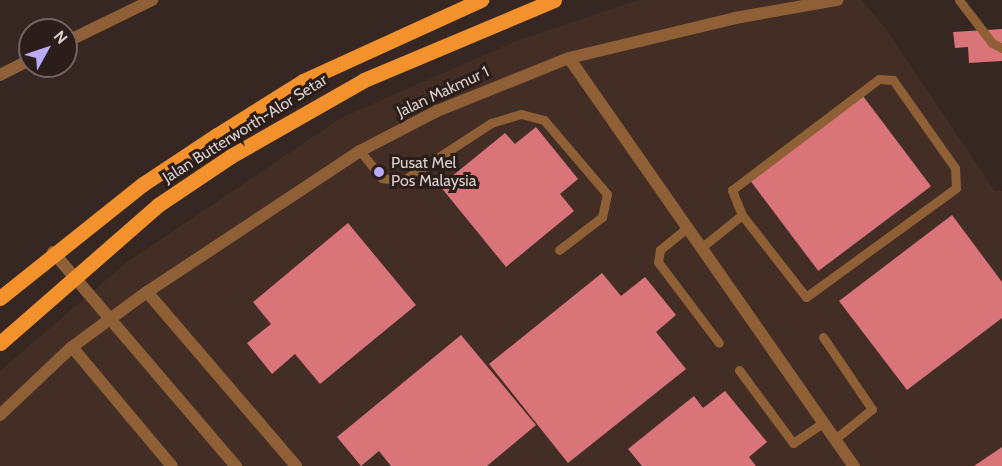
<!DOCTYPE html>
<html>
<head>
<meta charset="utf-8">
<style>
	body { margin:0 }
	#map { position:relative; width:1002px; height:466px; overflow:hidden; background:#362722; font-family:Cabin,sans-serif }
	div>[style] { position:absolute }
	.built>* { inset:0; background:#432e26 }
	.building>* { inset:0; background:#d97479; transform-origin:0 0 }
	.lane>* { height:9px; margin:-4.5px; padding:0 4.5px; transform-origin:4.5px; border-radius:4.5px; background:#8f6036 }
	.street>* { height:12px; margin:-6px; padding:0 6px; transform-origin:6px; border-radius:6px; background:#8f6036 }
	.primary>* { height:15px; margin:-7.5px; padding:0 7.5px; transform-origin:7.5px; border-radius:7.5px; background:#f3922c }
	.dots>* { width:16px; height:16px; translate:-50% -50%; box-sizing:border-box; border:3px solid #2b1d19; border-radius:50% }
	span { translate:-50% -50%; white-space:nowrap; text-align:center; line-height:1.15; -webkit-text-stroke:6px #2b1d19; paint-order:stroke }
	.street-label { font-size:16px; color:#d9cfcc }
	.poi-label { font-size:16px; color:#d9cfcc }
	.left { translate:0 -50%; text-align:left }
	.north { position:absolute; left:18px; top:18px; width:60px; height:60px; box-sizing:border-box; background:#2b1d19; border:2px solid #716461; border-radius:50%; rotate:50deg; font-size:16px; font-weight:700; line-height:24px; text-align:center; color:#d9cfcc }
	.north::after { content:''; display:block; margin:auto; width:21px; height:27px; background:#b8abf7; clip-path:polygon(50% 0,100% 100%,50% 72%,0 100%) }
</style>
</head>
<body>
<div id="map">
	<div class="built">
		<div style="clip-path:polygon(638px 0,862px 0,888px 32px,995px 191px,1002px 191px,1002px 466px,0 466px,0 371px,127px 262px,341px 118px,516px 41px)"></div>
	</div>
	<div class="building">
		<div style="clip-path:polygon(1002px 29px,1002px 61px,969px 63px,968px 47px,955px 48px,953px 32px)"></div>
		<div style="left:863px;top:96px;width:113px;height:141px;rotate:53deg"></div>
		<div style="clip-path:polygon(536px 127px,578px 179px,560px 194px,574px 211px,506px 267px,440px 186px,505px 133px,515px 144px)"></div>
		<div style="clip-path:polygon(952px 215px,1002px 282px,1002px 318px,907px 390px,839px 301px)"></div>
		<div style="clip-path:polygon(348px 223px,416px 305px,320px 384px,295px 354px,272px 374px,247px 343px,271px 324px,253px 302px)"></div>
		<div style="clip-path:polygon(602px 273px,621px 296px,645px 277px,676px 315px,656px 332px,686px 369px,568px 463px,489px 364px)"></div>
		<div style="clip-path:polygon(461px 335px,536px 425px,487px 466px,391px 466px,379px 451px,361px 466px,337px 437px)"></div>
		<div style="clip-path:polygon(725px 391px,767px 442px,749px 457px,756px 466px,642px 466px,628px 449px,694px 396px,703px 408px)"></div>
		<div style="clip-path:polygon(1002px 447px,1002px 466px,974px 466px)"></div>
	</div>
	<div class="lane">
		<div style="left:959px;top:0;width:54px;rotate:52.5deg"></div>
		<div style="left:992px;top:43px;width:11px;rotate:27deg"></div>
		<div style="left:879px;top:79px;width:14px;rotate:4deg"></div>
		<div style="left:893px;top:80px;width:108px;rotate:54.8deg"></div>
		<div style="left:955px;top:168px;width:20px;rotate:87deg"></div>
		<div style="left:956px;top:188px;width:185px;rotate:144deg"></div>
		<div style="left:806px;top:297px;width:104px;rotate:-128deg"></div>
		<div style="left:742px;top:215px;width:27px;rotate:-112deg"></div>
		<div style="left:732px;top:190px;width:184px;rotate:-37.1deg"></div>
		<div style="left:360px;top:151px;width:35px;rotate:51deg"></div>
		<div style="left:382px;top:178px;width:20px;rotate:9deg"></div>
		<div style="left:402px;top:181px;width:106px;rotate:-33.1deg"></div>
		<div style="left:491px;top:123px;width:31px;rotate:-17deg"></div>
		<div style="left:521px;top:114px;width:24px;rotate:15deg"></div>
		<div style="left:544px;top:120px;width:97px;rotate:49.6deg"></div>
		<div style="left:607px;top:194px;width:24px;rotate:102deg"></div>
		<div style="left:602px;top:217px;width:54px;rotate:142.5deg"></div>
		<div style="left:688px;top:227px;width:36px;rotate:141deg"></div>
		<div style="left:660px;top:250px;width:12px;rotate:99deg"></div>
		<div style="left:658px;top:262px;width:101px;rotate:53deg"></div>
		<div style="left:702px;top:247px;width:51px;rotate:-38.7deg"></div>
		<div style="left:823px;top:337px;width:87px;rotate:55.8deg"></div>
		<div style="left:872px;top:409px;width:48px;rotate:141deg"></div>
		<div style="left:739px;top:370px;width:91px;rotate:53.5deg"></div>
		<div style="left:793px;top:443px;width:37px;rotate:-34deg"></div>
	</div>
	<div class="street">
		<div style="left:66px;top:42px;width:96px;rotate:-26deg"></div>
		<div style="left:569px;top:58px;width:498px;rotate:55.1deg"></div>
		<div style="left:0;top:75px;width:34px;rotate:-27deg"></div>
		<div style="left:53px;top:252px;width:282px;rotate:49.5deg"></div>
		<div style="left:147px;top:292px;width:229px;rotate:49.4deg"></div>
		<div style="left:72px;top:347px;width:155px;rotate:50deg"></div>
		<div style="left:0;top:415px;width:99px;rotate:-43.4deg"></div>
		<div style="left:72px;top:347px;width:93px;rotate:-36.3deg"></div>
		<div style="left:147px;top:292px;width:255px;rotate:-33.5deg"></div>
		<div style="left:360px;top:151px;width:87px;rotate:-27.5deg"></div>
		<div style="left:437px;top:111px;width:142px;rotate:-21.9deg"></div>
		<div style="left:569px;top:58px;width:171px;rotate:-13.5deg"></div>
		<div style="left:735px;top:18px;width:104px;rotate:-10deg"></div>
	</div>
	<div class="primary">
		<div style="left:0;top:298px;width:183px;rotate:-38.6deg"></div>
		<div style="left:143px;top:184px;width:89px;rotate:-33.5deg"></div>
		<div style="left:217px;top:135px;width:102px;rotate:-32.1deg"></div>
		<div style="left:303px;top:81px;width:196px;rotate:-24.5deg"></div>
		<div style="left:0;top:343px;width:210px;rotate:-41.1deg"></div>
		<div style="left:158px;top:205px;width:88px;rotate:-33.9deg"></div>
		<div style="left:231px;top:156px;width:153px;rotate:-29.7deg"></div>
		<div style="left:364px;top:80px;width:206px;rotate:-22.8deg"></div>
	</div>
	<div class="dots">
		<div style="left:379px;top:172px;background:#b8abf7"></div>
	</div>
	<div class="street-label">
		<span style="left:443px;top:92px;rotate:-25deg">Jalan Makmur 1</span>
		<span style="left:245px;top:129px;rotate:-32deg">Jalan Butterworth-Alor Setar</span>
	</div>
	<div class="poi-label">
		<span class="left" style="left:391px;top:172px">Pusat Mel<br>Pos Malaysia</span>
	</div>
	<div class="north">N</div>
</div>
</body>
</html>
